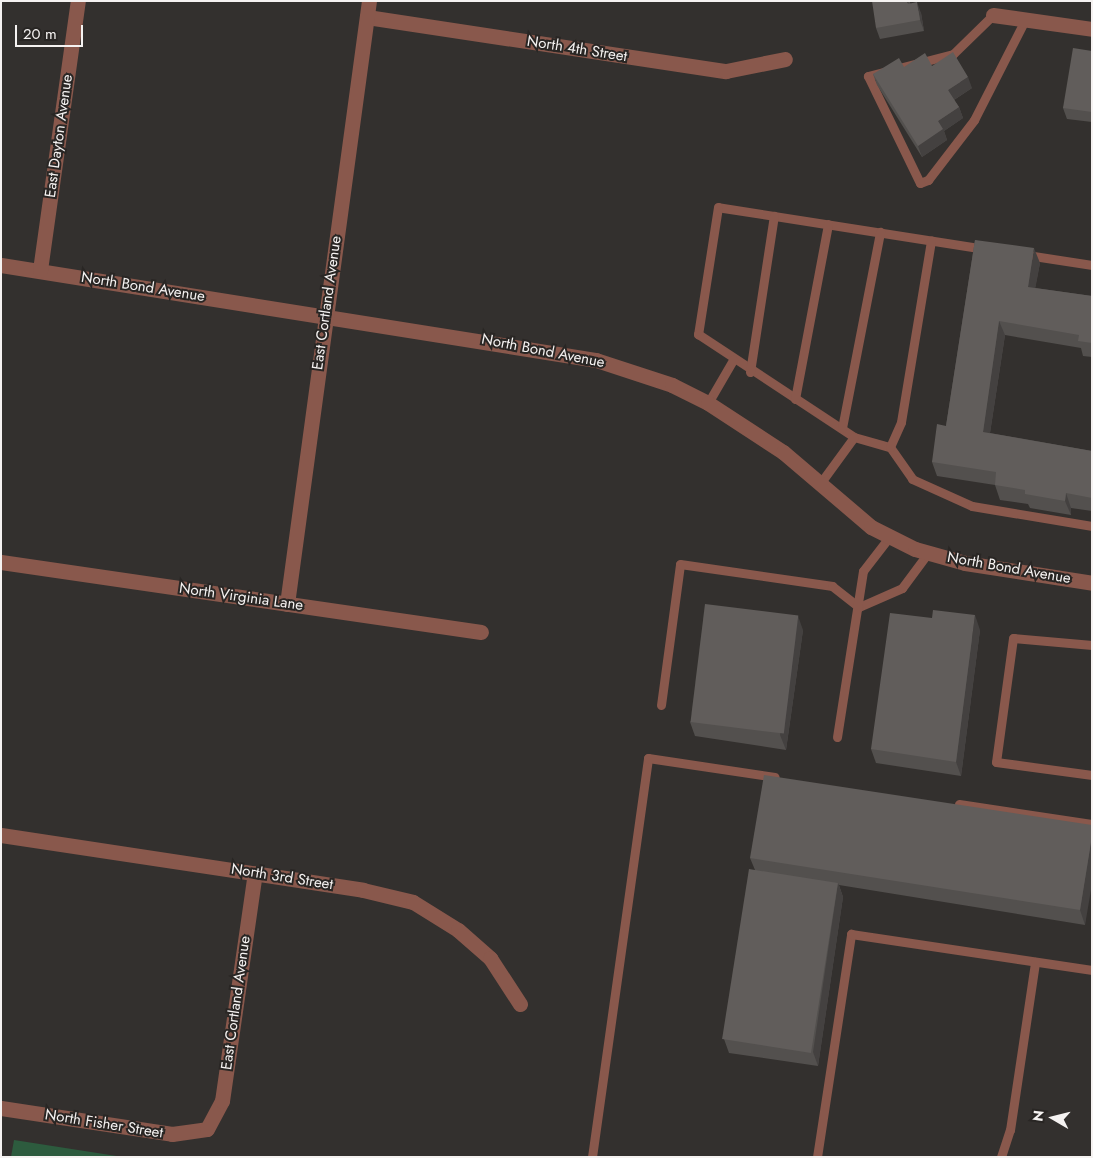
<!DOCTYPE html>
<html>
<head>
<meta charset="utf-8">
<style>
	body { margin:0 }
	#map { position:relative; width:1093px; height:1158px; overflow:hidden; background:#33302e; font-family:Jost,sans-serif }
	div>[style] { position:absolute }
	.green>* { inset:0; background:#2d5b3e }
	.lane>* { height:9px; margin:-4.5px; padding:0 4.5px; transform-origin:4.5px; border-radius:4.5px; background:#89584c }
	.street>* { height:15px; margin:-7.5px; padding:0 7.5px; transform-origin:7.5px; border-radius:7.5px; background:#89584c }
	.wall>* { inset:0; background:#53504e }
	.shaded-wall>* { inset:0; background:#444140 }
	.building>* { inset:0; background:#615d5b; transform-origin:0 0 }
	span { translate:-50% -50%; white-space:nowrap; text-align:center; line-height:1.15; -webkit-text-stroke:4px #292624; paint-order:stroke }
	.street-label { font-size:15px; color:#f5f2f1 }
	.frame { position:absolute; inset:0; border:2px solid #f5f2f1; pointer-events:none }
	.north { position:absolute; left:1028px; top:1093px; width:50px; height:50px; -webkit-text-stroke:4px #292624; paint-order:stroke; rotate:278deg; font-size:14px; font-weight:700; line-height:20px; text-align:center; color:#f5f2f1 }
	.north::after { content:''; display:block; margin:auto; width:18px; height:22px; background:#f5f2f1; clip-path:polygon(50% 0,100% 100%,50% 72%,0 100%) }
	.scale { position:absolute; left:15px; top:25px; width:68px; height:22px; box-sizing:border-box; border:2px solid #f5f2f1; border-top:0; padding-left:6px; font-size:15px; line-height:18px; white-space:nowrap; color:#f5f2f1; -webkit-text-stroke:4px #292624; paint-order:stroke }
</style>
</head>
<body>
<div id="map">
	<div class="green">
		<div style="clip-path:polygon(14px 1140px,123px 1157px,11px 1157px)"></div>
	</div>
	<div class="lane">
		<div style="left:993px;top:15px;width:56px;rotate:135.7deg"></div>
		<div style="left:953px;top:54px;width:88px;rotate:165.5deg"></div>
		<div style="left:868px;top:76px;width:119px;rotate:64.1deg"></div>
		<div style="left:920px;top:183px;width:9px;rotate:-21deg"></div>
		<div style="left:928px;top:180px;width:76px;rotate:-52.5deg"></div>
		<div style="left:974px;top:120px;width:112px;rotate:-63deg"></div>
		<div style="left:985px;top:249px;width:270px;rotate:-171.1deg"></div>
		<div style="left:718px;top:207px;width:129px;rotate:98.9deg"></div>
		<div style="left:698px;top:334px;width:187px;rotate:33.4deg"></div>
		<div style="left:854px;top:437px;width:37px;rotate:16deg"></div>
		<div style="left:890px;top:447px;width:39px;rotate:55deg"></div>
		<div style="left:912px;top:479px;width:66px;rotate:24.2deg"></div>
		<div style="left:972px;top:506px;width:122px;rotate:9.5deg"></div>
		<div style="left:1027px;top:255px;width:66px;rotate:8.7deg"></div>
		<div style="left:750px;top:372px;width:158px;rotate:-81.3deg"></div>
		<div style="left:795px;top:399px;width:178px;rotate:-79.3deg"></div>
		<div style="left:708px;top:403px;width:50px;rotate:-59.8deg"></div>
		<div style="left:842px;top:428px;width:200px;rotate:-79deg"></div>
		<div style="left:890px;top:447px;width:27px;rotate:-66deg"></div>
		<div style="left:901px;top:422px;width:184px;rotate:-80.6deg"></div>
		<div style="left:819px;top:485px;width:59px;rotate:-53.9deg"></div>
		<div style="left:859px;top:607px;width:47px;rotate:-23.8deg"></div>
		<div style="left:902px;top:588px;width:44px;rotate:-53.4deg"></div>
		<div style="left:1092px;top:645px;width:79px;rotate:-174.9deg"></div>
		<div style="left:1013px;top:638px;width:125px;rotate:97.8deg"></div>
		<div style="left:996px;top:762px;width:97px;rotate:7.7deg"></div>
		<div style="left:661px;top:705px;width:142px;rotate:-82.3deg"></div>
		<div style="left:680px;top:564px;width:154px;rotate:8.2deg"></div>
		<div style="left:832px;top:586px;width:34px;rotate:38deg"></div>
		<div style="left:837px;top:737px;width:168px;rotate:-81.1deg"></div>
		<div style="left:863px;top:571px;width:44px;rotate:-52.4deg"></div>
		<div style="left:959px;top:804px;width:134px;rotate:8.6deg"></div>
		<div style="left:592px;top:1157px;width:403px;rotate:-82deg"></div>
		<div style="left:648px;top:758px;width:128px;rotate:8.5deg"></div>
		<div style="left:817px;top:1157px;width:226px;rotate:-81.3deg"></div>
		<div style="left:851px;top:934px;width:244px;rotate:8.5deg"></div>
		<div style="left:1001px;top:1157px;width:28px;rotate:-72deg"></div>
		<div style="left:1010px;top:1130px;width:170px;rotate:-81.5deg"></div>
	</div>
	<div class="street">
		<div style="left:993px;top:15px;width:100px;rotate:8deg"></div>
		<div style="left:367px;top:17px;width:363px;rotate:8.6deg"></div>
		<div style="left:726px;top:71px;width:60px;rotate:-11.5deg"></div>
		<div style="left:1px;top:265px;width:603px;rotate:9.07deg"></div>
		<div style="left:596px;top:360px;width:80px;rotate:18.2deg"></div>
		<div style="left:672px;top:385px;width:40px;rotate:26.6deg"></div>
		<div style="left:708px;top:403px;width:90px;rotate:33.2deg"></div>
		<div style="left:783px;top:452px;width:116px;rotate:40.4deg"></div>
		<div style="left:871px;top:527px;width:49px;rotate:26.6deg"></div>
		<div style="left:915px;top:549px;width:52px;rotate:15.6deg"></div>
		<div style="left:965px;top:563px;width:129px;rotate:8.9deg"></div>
		<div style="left:40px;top:270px;width:272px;rotate:-82deg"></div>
		<div style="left:1px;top:562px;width:485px;rotate:8.3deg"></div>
		<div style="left:287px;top:604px;width:609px;rotate:-82.26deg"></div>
		<div style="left:1px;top:835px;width:366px;rotate:8.6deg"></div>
		<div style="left:363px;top:890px;width:51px;rotate:13.5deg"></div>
		<div style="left:413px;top:902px;width:53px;rotate:31.9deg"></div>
		<div style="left:458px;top:930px;width:43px;rotate:41.2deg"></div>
		<div style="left:490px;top:958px;width:55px;rotate:56.9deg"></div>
		<div style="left:1px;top:1108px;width:173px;rotate:8.6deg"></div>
		<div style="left:172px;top:1134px;width:35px;rotate:-8deg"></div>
		<div style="left:207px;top:1129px;width:32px;rotate:-62deg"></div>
		<div style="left:222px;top:1101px;width:230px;rotate:-81.8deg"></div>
	</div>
	<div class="wall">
		<div style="clip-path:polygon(910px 1px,910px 3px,921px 13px,924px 31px,880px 39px,876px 28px)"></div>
		<div style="clip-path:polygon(1092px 51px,1092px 122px,1067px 119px,1063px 108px)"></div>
		<div style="clip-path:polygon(932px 66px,972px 88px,954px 100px,959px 107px,963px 118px,944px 131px,947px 140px,922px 157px,877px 85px,873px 74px,904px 67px)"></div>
		<div style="clip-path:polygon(975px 240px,1040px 263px,1035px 288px,1092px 296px,1092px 357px,1083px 356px,1081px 348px,1005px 335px,990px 433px,1092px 451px,1092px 511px,1071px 508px,1071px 515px,1030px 508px,1028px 504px,1000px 500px,995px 485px,937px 476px,932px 462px,946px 426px)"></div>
		<div style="clip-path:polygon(803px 630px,786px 750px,695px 736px,690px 722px)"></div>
		<div style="clip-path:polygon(980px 630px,961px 776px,876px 763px,871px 749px)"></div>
		<div style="clip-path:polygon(1092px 825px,1085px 925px,839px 885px,843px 897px,818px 1066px,729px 1053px,724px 1039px,755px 870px,750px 858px)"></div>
	</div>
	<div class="shaded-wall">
		<div style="clip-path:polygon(917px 2px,921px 13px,924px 31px,920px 20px)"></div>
		<div style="clip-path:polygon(968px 77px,972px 88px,952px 101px,948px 90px)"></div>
		<div style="clip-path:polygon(959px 107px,963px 118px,944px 131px,947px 140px,922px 157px,918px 146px,938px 121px)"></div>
		<div style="clip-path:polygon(1034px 248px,1040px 263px,1033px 301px,1028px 287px)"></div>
		<div style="clip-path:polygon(999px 321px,1005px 335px,988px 446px,983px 432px)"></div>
		<div style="clip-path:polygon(1066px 493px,1071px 508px,1071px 515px,1065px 501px)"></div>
		<div style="clip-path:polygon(975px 615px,980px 630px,961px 776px,956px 762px)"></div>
		<div style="clip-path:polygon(798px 616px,803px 630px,786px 750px,780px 735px)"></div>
		<div style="clip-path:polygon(1092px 836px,1092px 884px,1085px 925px,1080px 910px)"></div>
		<div style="clip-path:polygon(838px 883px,843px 897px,818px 1066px,813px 1052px)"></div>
	</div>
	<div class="building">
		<div style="clip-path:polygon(872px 1px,907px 1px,908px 4px,917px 2px,920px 20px,876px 28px)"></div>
		<div style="clip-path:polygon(1073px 48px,1092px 51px,1092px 112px,1063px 108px)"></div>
		<div style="clip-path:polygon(953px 52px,968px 77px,948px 90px,959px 107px,938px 121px,943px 129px,918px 146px,873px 74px,899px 58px,904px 67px,925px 53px,932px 66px)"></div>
		<div style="clip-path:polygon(975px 240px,1034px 248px,1028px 287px,1092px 296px,1092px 343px,1078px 341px,1079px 335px,999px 321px,983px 432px,1092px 451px,1092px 498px,1066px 493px,1065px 501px,1025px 494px,1025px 490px,995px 485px,996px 472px,932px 462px,937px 424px,946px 426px)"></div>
		<div style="left:705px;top:604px;width:94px;height:119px;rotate:7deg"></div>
		<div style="clip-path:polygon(933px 610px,975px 615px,956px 762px,871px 749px,890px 613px,932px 618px)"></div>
		<div style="clip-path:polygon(764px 775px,1092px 825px,1092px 836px,1080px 910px,750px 858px)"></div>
		<div style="left:749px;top:869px;width:90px;height:172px;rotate:9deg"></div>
	</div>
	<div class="street-label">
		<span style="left:577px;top:49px;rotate:9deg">North 4th Street</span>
		<span style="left:59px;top:136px;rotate:-82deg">East Dayton Avenue</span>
		<span style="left:143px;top:287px;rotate:9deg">North Bond Avenue</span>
		<span style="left:327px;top:303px;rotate:-82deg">East Cortland Avenue</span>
		<span style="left:543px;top:351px;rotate:11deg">North Bond Avenue</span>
		<span style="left:1009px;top:568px;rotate:10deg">North Bond Avenue</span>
		<span style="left:241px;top:597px;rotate:8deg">North Virginia Lane</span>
		<span style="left:282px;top:877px;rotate:9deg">North 3rd Street</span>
		<span style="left:236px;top:1003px;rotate:-82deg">East Cortland Avenue</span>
		<span style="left:104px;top:1124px;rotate:9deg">North Fisher Street</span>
	</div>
	<div class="frame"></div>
	<div class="north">N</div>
	<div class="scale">20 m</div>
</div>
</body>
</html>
